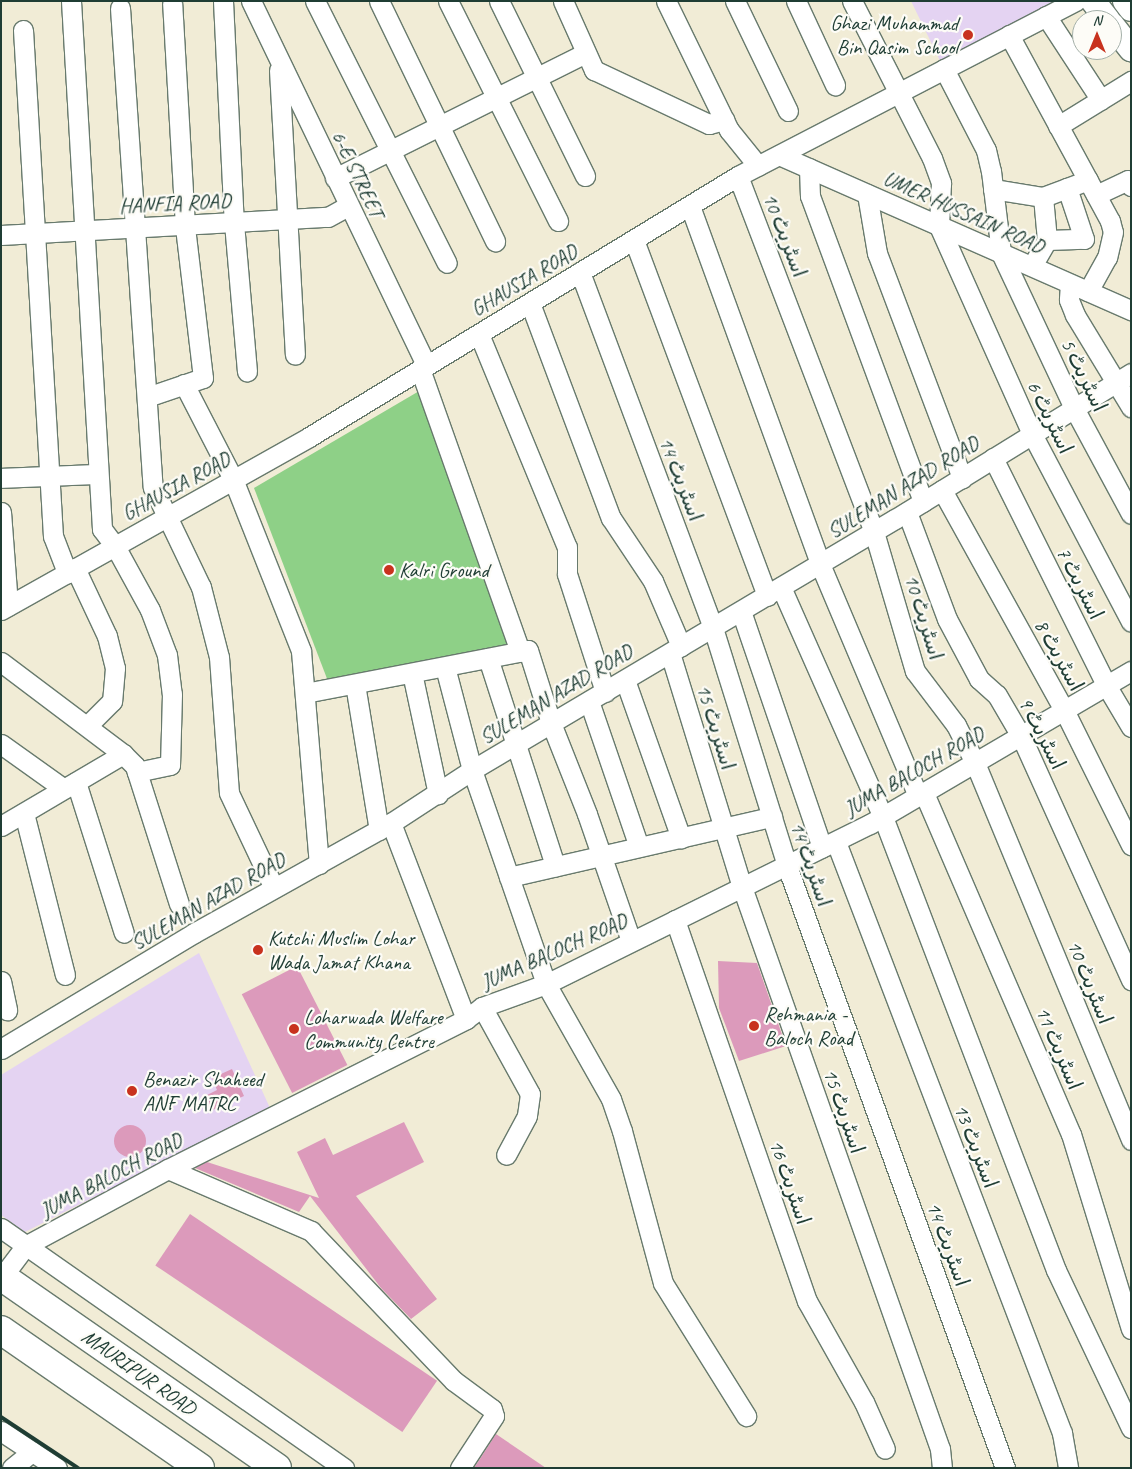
<!DOCTYPE html>
<html>
<head>
<meta charset="utf-8">
<style>
	body { margin:0 }
	#map { position:relative; width:1132px; height:1469px; overflow:hidden; background:#f1ecd6; font-family:Caveat,"Playpen Sans Arabic",sans-serif }
	div>[style] { position:absolute }
	.built>* { inset:0; background:#e4d3f2 }
	.green>* { inset:0; background:#8ed087 }
	.building>* { inset:0; background:#dc9abb; transform-origin:0 0 }
	.round { border-radius:50% }
	.roads { filter:drop-shadow(1px 0 #687a6d) drop-shadow(-1px 0 #687a6d) drop-shadow(0 1px #687a6d) drop-shadow(0 -1px #687a6d) }
	.minor>* { height:19px; margin:-9.5px; padding:0 9.5px; transform-origin:9.5px; border-radius:9.5px; background:#fff }
	.major>* { height:24px; margin:-12px; padding:0 12px; transform-origin:12px; border-radius:12px; background:#fff }
	.highway>* { height:28px; margin:-14px; padding:0 14px; transform-origin:14px; border-radius:14px; background:#fff }
	.rail>* { height:4px; margin:-2px; padding:0 2px; transform-origin:2px; border-radius:2px; background:#1f3d34 }
	.dots>* { width:14px; height:14px; translate:-50% -50%; box-sizing:border-box; border:2px solid #fdfcf7; border-radius:50% }
	span { translate:-50% -50%; white-space:nowrap; text-align:center; line-height:1.15; -webkit-text-stroke:4.5px #fdfcf7; paint-order:stroke }
	.poi-label { font-size:21px; color:#1f3d34 }
	.right { translate:-100% -50%; text-align:right }
	.left { translate:0 -50%; text-align:left }
	.street-label { font-size:21px; color:#1f3d34 }
	.frame { position:absolute; inset:0; border:2px solid #1f3d34; pointer-events:none }
	.north { position:absolute; left:1072px; top:10px; width:50px; height:50px; box-sizing:border-box; background:#fdfcf7; border:1px solid #a4b0a9; border-radius:50%; rotate:0deg; font-size:14px; font-weight:700; line-height:20px; text-align:center; color:#1f3d34 }
	.north::after { content:''; display:block; margin:auto; width:18px; height:22px; background:#c8321e; clip-path:polygon(50% 0,100% 100%,50% 72%,0 100%) }
</style>
</head>
<body>
<div id="map">
	<div class="built">
		<div style="clip-path:polygon(911px 1px,1075px 1px,944px 69px)"></div>
		<div style="clip-path:polygon(199px 953px,270px 1108px,25px 1232px,1px 1215px,1px 1075px)"></div>
	</div>
	<div class="green">
		<div style="clip-path:polygon(426px 387px,521px 652px,331px 689px,254px 488px)"></div>
	</div>
	<div class="building">
		<div style="clip-path:polygon(718px 961px,757px 963px,786px 1046px,739px 1061px,719px 1008px)"></div>
		<div style="left:297px;top:966px;width:111px;height:62px;rotate:63deg"></div>
		<div style="clip-path:polygon(232px 1069px,244px 1096px,208px 1112px,201px 1098px,217px 1090px,212px 1078px)"></div>
		<div style="clip-path:polygon(404px 1122px,424px 1162px,356px 1196px,437px 1299px,411px 1319px,381px 1288px,310px 1196px,299px 1212px,195px 1168px,207px 1162px,319px 1198px,297px 1152px,325px 1138px,333px 1155px)"></div>
		<div class="round" style="left:114px;top:1125px;width:32px;height:32px"></div>
		<div style="left:190px;top:1214px;width:298px;height:62px;rotate:34deg"></div>
		<div style="clip-path:polygon(496px 1434px,546px 1468px,474px 1468px)"></div>
	</div>
	<div class="roads">
		<div class="minor">
			<div style="left:71px;top:1px;width:529px;rotate:86.64deg"></div>
			<div style="left:102px;top:529px;width:21px;rotate:53deg"></div>
			<div style="left:115px;top:546px;width:73px;rotate:61.3deg"></div>
			<div style="left:150px;top:610px;width:48px;rotate:69.3deg"></div>
			<div style="left:167px;top:655px;width:39px;rotate:83deg"></div>
			<div style="left:172px;top:694px;width:71px;rotate:91.6deg"></div>
			<div style="left:170px;top:765px;width:34px;rotate:168deg"></div>
			<div style="left:223px;top:1px;width:222px;rotate:87.2deg"></div>
			<div style="left:234px;top:223px;width:149px;rotate:85deg"></div>
			<div style="left:251px;top:1px;width:404px;rotate:64.3deg"></div>
			<div style="left:315px;top:1px;width:293px;rotate:63.3deg"></div>
			<div style="left:379px;top:1px;width:267px;rotate:64.2deg"></div>
			<div style="left:448px;top:1px;width:246px;rotate:63.4deg"></div>
			<div style="left:499px;top:1px;width:195px;rotate:63.8deg"></div>
			<div style="left:563px;top:1px;width:76px;rotate:65.8deg"></div>
			<div style="left:594px;top:70px;width:127px;rotate:25.2deg"></div>
			<div style="left:709px;top:124px;width:16px;rotate:-15deg"></div>
			<div style="left:666px;top:1px;width:144px;rotate:64deg"></div>
			<div style="left:729px;top:130px;width:46px;rotate:51.1deg"></div>
			<div style="left:735px;top:1px;width:122px;rotate:64.3deg"></div>
			<div style="left:796px;top:1px;width:93px;rotate:65.1deg"></div>
			<div style="left:852px;top:1px;width:176px;rotate:63deg"></div>
			<div style="left:932px;top:158px;width:27px;rotate:70deg"></div>
			<div style="left:941px;top:183px;width:43px;rotate:92.7deg"></div>
			<div style="left:939px;top:226px;width:228px;rotate:65.9deg"></div>
			<div style="left:1032px;top:434px;width:212px;rotate:62.2deg"></div>
			<div style="left:120px;top:8px;width:480px;rotate:86.1deg"></div>
			<div style="left:153px;top:487px;width:111px;rotate:64.4deg"></div>
			<div style="left:201px;top:587px;width:72px;rotate:75.6deg"></div>
			<div style="left:219px;top:657px;width:136px;rotate:85.8deg"></div>
			<div style="left:229px;top:793px;width:105px;rotate:64.7deg"></div>
			<div style="left:1046px;top:16px;width:100px;rotate:56.8deg"></div>
			<div style="left:23px;top:30px;width:507px;rotate:86.61deg"></div>
			<div style="left:53px;top:536px;width:40px;rotate:69deg"></div>
			<div style="left:1009px;top:35px;width:212px;rotate:61.5deg"></div>
			<div style="left:1110px;top:221px;width:11px;rotate:75deg"></div>
			<div style="left:1113px;top:232px;width:26px;rotate:103deg"></div>
			<div style="left:1107px;top:257px;width:39px;rotate:119deg"></div>
			<div style="left:944px;top:69px;width:91px;rotate:62.6deg"></div>
			<div style="left:986px;top:150px;width:22px;rotate:77deg"></div>
			<div style="left:991px;top:171px;width:83px;rotate:83deg"></div>
			<div style="left:1001px;top:253px;width:171px;rotate:64.8deg"></div>
			<div style="left:1074px;top:408px;width:120px;rotate:61.7deg"></div>
			<div style="left:279px;top:70px;width:285px;rotate:86.8deg"></div>
			<div style="left:1058px;top:126px;width:86px;rotate:-31.7deg"></div>
			<div style="left:779px;top:155px;width:385px;rotate:23.8deg"></div>
			<div style="left:809px;top:168px;width:28px;rotate:88deg"></div>
			<div style="left:810px;top:196px;width:326px;rotate:69.7deg"></div>
			<div style="left:738px;top:176px;width:381px;rotate:69.1deg"></div>
			<div style="left:874px;top:532px;width:145px;rotate:73.6deg"></div>
			<div style="left:915px;top:671px;width:68px;rotate:52.8deg"></div>
			<div style="left:956px;top:725px;width:42px;rotate:63.4deg"></div>
			<div style="left:975px;top:763px;width:408px;rotate:67.5deg"></div>
			<div style="left:335px;top:178px;width:280px;rotate:-26.5deg"></div>
			<div style="left:993px;top:189px;width:51px;rotate:9.1deg"></div>
			<div style="left:1043px;top:197px;width:48px;rotate:-20.7deg"></div>
			<div style="left:867px;top:194px;width:60px;rotate:80.4deg"></div>
			<div style="left:877px;top:253px;width:241px;rotate:69.3deg"></div>
			<div style="left:1096px;top:195px;width:35px;rotate:-25deg"></div>
			<div style="left:1128px;top:180px;width:7px;rotate:63deg"></div>
			<div style="left:690px;top:206px;width:381px;rotate:70deg"></div>
			<div style="left:820px;top:564px;width:252px;rotate:67.1deg"></div>
			<div style="left:1px;top:235px;width:327px;rotate:-3.2deg"></div>
			<div style="left:328px;top:217px;width:23px;rotate:-29deg"></div>
			<div style="left:634px;top:240px;width:380px;rotate:69.5deg"></div>
			<div style="left:1047px;top:240px;width:37px;rotate:-2deg"></div>
			<div style="left:1084px;top:239px;width:54px;rotate:-108.4deg"></div>
			<div style="left:1032px;top:266px;width:30px;rotate:-60deg"></div>
			<div style="left:1047px;top:240px;width:43px;rotate:-95.3deg"></div>
			<div style="left:580px;top:272px;width:380px;rotate:69.5deg"></div>
			<div style="left:713px;top:628px;width:249px;rotate:72.7deg"></div>
			<div style="left:787px;top:866px;width:640px;rotate:70.09deg"></div>
			<div style="left:1070px;top:284px;width:16px;rotate:94deg"></div>
			<div style="left:1069px;top:300px;width:16px;rotate:68deg"></div>
			<div style="left:1075px;top:315px;width:108px;rotate:58.7deg"></div>
			<div style="left:530px;top:303px;width:230px;rotate:69.4deg"></div>
			<div style="left:611px;top:518px;width:76px;rotate:56.3deg"></div>
			<div style="left:653px;top:581px;width:71px;rotate:66.7deg"></div>
			<div style="left:479px;top:334px;width:230px;rotate:67.6deg"></div>
			<div style="left:567px;top:547px;width:27px;rotate:90deg"></div>
			<div style="left:567px;top:574px;width:124px;rotate:72.1deg"></div>
			<div style="left:420px;top:369px;width:300px;rotate:70.5deg"></div>
			<div style="left:184px;top:384px;width:107px;rotate:62.7deg"></div>
			<div style="left:233px;top:479px;width:185px;rotate:68.4deg"></div>
			<div style="left:301px;top:651px;width:214px;rotate:85.2deg"></div>
			<div style="left:147px;top:397px;width:59px;rotate:-18.7deg"></div>
			<div style="left:203px;top:378px;width:153px;rotate:-96.8deg"></div>
			<div style="left:185px;top:226px;width:223px;rotate:-93.3deg"></div>
			<div style="left:993px;top:458px;width:254px;rotate:63.5deg"></div>
			<div style="left:1106px;top:685px;width:49px;rotate:59.2deg"></div>
			<div style="left:1px;top:478px;width:97px;rotate:-2.4deg"></div>
			<div style="left:942px;top:490px;width:252px;rotate:61deg"></div>
			<div style="left:1064px;top:710px;width:151px;rotate:63.6deg"></div>
			<div style="left:1px;top:512px;width:94px;rotate:85.7deg"></div>
			<div style="left:907px;top:512px;width:114px;rotate:69.5deg"></div>
			<div style="left:947px;top:619px;width:68px;rotate:61.9deg"></div>
			<div style="left:979px;top:679px;width:24px;rotate:42deg"></div>
			<div style="left:997px;top:695px;width:48px;rotate:59.7deg"></div>
			<div style="left:1021px;top:736px;width:268px;rotate:65.7deg"></div>
			<div style="left:75px;top:568px;width:75px;rotate:64.8deg"></div>
			<div style="left:107px;top:636px;width:33px;rotate:76deg"></div>
			<div style="left:115px;top:668px;width:33px;rotate:95deg"></div>
			<div style="left:112px;top:701px;width:35px;rotate:135deg"></div>
			<div style="left:781px;top:587px;width:252px;rotate:66.1deg"></div>
			<div style="left:883px;top:817px;width:485px;rotate:69.1deg"></div>
			<div style="left:1056px;top:1270px;width:175px;rotate:64.6deg"></div>
			<div style="left:1px;top:610px;width:353px;rotate:-29.3deg"></div>
			<div style="left:309px;top:437px;width:502px;rotate:-31.32deg"></div>
			<div style="left:738px;top:176px;width:381px;rotate:-27.4deg"></div>
			<div style="left:741px;top:611px;width:250px;rotate:71.1deg"></div>
			<div style="left:670px;top:653px;width:245px;rotate:72.9deg"></div>
			<div style="left:742px;top:887px;width:596px;rotate:70.59deg"></div>
			<div style="left:940px;top:1449px;width:19px;rotate:84deg"></div>
			<div style="left:488px;top:658px;width:219px;rotate:72.1deg"></div>
			<div style="left:1px;top:662px;width:153px;rotate:37deg"></div>
			<div style="left:123px;top:754px;width:17px;rotate:45deg"></div>
			<div style="left:135px;top:766px;width:145px;rotate:72.3deg"></div>
			<div style="left:445px;top:667px;width:106px;rotate:75.3deg"></div>
			<div style="left:472px;top:770px;width:226px;rotate:70.9deg"></div>
			<div style="left:546px;top:984px;width:132px;rotate:60.5deg"></div>
			<div style="left:611px;top:1099px;width:34px;rotate:71deg"></div>
			<div style="left:622px;top:1131px;width:157px;rotate:74.9deg"></div>
			<div style="left:663px;top:1283px;width:157px;rotate:58deg"></div>
			<div style="left:412px;top:673px;width:124px;rotate:77.9deg"></div>
			<div style="left:625px;top:680px;width:168px;rotate:70.5deg"></div>
			<div style="left:355px;top:684px;width:148px;rotate:80.7deg"></div>
			<div style="left:305px;top:693px;width:227px;rotate:-10.9deg"></div>
			<div style="left:528px;top:650px;width:77px;rotate:72.5deg"></div>
			<div style="left:551px;top:723px;width:98px;rotate:68.4deg"></div>
			<div style="left:587px;top:814px;width:134px;rotate:70.9deg"></div>
			<div style="left:589px;top:701px;width:154px;rotate:71.1deg"></div>
			<div style="left:1px;top:744px;width:77px;rotate:35.5deg"></div>
			<div style="left:76px;top:782px;width:158px;rotate:72.4deg"></div>
			<div style="left:924px;top:793px;width:371px;rotate:66.7deg"></div>
			<div style="left:1071px;top:1134px;width:204px;rotate:72.9deg"></div>
			<div style="left:24px;top:813px;width:167px;rotate:75.8deg"></div>
			<div style="left:391px;top:823px;width:210px;rotate:69.1deg"></div>
			<div style="left:1px;top:826px;width:142px;rotate:-30.5deg"></div>
			<div style="left:836px;top:842px;width:633px;rotate:69.07deg"></div>
			<div style="left:1062px;top:1433px;width:36px;rotate:80deg"></div>
			<div style="left:509px;top:877px;width:270px;rotate:-12.9deg"></div>
			<div style="left:675px;top:920px;width:403px;rotate:70.9deg"></div>
			<div style="left:807px;top:1301px;width:116px;rotate:60.6deg"></div>
			<div style="left:864px;top:1402px;width:51px;rotate:65.9deg"></div>
			<div style="left:1px;top:981px;width:30px;rotate:78deg"></div>
			<div style="left:482px;top:1007px;width:99px;rotate:61.1deg"></div>
			<div style="left:530px;top:1094px;width:22px;rotate:98deg"></div>
			<div style="left:527px;top:1116px;width:44px;rotate:118.3deg"></div>
			<div style="left:1px;top:1049px;width:225px;rotate:-31deg"></div>
			<div style="left:194px;top:933px;width:226px;rotate:-29.2deg"></div>
			<div style="left:391px;top:823px;width:97px;rotate:-33.2deg"></div>
			<div style="left:472px;top:770px;width:492px;rotate:-30.7deg"></div>
			<div style="left:895px;top:519px;width:278px;rotate:-31.7deg"></div>
			<div style="left:168px;top:1169px;width:156px;rotate:23.4deg"></div>
			<div style="left:311px;top:1231px;width:207px;rotate:46.4deg"></div>
			<div style="left:454px;top:1381px;width:47px;rotate:36.4deg"></div>
			<div style="left:492px;top:1409px;width:7px;rotate:74deg"></div>
			<div style="left:494px;top:1416px;width:62px;rotate:123.2deg"></div>
			<div style="left:1px;top:1228px;width:419px;rotate:35deg"></div>
			<div style="left:2px;top:1277px;width:39px;rotate:-53deg"></div>
			<div style="left:25px;top:1246px;width:162px;rotate:-28.3deg"></div>
			<div style="left:168px;top:1169px;width:334px;rotate:-26.7deg"></div>
			<div style="left:466px;top:1019px;width:20px;rotate:-37deg"></div>
			<div style="left:482px;top:1007px;width:68px;rotate:-19.8deg"></div>
			<div style="left:546px;top:984px;width:361px;rotate:-26.3deg"></div>
			<div style="left:870px;top:824px;width:303px;rotate:-30.4deg"></div>
			<div style="left:1px;top:1431px;width:67px;rotate:33.5deg"></div>
			<div style="left:12px;top:1468px;width:26px;rotate:-39deg"></div>
		</div>
		<div class="major">
			<div style="left:1093px;top:1px;width:24px;rotate:52deg"></div>
			<div style="left:1125px;top:1px;width:10px;rotate:53deg"></div>
			<div style="left:1112px;top:25px;width:31px;rotate:52deg"></div>
		</div>
		<div class="highway">
			<div style="left:1px;top:1276px;width:336px;rotate:34.8deg"></div>
			<div style="left:1px;top:1330px;width:242px;rotate:34.7deg"></div>
		</div>
	</div>
	<div class="rail">
		<div style="left:1px;top:1417px;width:92px;rotate:33.5deg"></div>
	</div>
	<div class="dots">
		<div style="left:968px;top:35px;background:#c8321e"></div>
		<div style="left:389px;top:570px;background:#c8321e"></div>
		<div style="left:258px;top:950px;background:#c8321e"></div>
		<div style="left:754px;top:1026px;background:#c8321e"></div>
		<div style="left:294px;top:1029px;background:#c8321e"></div>
		<div style="left:132px;top:1091px;background:#c8321e"></div>
	</div>
	<div class="poi-label">
		<span class="right" style="left:958px;top:35px">Ghazi Muhammad<br>Bin Qasim School</span>
		<span class="left" style="left:399px;top:570px">Kalri Ground</span>
		<span class="left" style="left:268px;top:950px">Kutchi Muslim Lohar<br>Wada Jamat Khana</span>
		<span class="left" style="left:764px;top:1026px">Rehmania -<br>Baloch Road</span>
		<span class="left" style="left:304px;top:1029px">Loharwada Welfare<br>Community Centre</span>
		<span class="left" style="left:143px;top:1091px">Benazir Shaheed<br>ANF MATRC</span>
	</div>
	<div class="street-label">
		<span style="left:358px;top:174px;rotate:64deg">6-E STREET</span>
		<span style="left:175px;top:203px;rotate:-3deg">HANFIA ROAD</span>
		<span style="left:964px;top:212px;rotate:24deg">UMER HUSSAIN ROAD</span>
		<span style="left:785px;top:235px;rotate:69deg">اسٹریٹ 10</span>
		<span style="left:524px;top:280px;rotate:-31deg">GHAUSIA ROAD</span>
		<span style="left:1084px;top:375px;rotate:64deg">اسٹریٹ 5</span>
		<span style="left:1050px;top:417px;rotate:64deg">اسٹریٹ 6</span>
		<span style="left:681px;top:479px;rotate:69deg">اسٹریٹ 14</span>
		<span style="left:176px;top:486px;rotate:-29deg">GHAUSIA ROAD</span>
		<span style="left:903px;top:487px;rotate:-32deg">SULEMAN AZAD ROAD</span>
		<span style="left:1080px;top:583px;rotate:63deg">اسٹریٹ 7</span>
		<span style="left:924px;top:617px;rotate:73deg">اسٹریٹ 10</span>
		<span style="left:1059px;top:655px;rotate:61deg">اسٹریٹ 8</span>
		<span style="left:556px;top:694px;rotate:-31deg">SULEMAN AZAD ROAD</span>
		<span style="left:716px;top:727px;rotate:73deg">اسٹریٹ 15</span>
		<span style="left:1042px;top:733px;rotate:63deg">اسٹریٹ 9</span>
		<span style="left:914px;top:771px;rotate:-30deg">JUMA BALOCH ROAD</span>
		<span style="left:811px;top:864px;rotate:71deg">اسٹریٹ 14</span>
		<span style="left:208px;top:901px;rotate:-30deg">SULEMAN AZAD ROAD</span>
		<span style="left:554px;top:951px;rotate:-24deg">JUMA BALOCH ROAD</span>
		<span style="left:1090px;top:982px;rotate:68deg">اسٹریٹ 10</span>
		<span style="left:1059px;top:1048px;rotate:67deg">اسٹریٹ 11</span>
		<span style="left:844px;top:1111px;rotate:71deg">اسٹریٹ 15</span>
		<span style="left:976px;top:1146px;rotate:69deg">اسٹریٹ 13</span>
		<span style="left:111px;top:1175px;rotate:-28deg">JUMA BALOCH ROAD</span>
		<span style="left:790px;top:1182px;rotate:71deg">اسٹریٹ 16</span>
		<span style="left:948px;top:1244px;rotate:70deg">اسٹریٹ 14</span>
		<span style="left:139px;top:1372px;rotate:35deg">MAURIPUR ROAD</span>
	</div>
	<div class="frame"></div>
	<div class="north">N</div>
</div>
</body>
</html>
